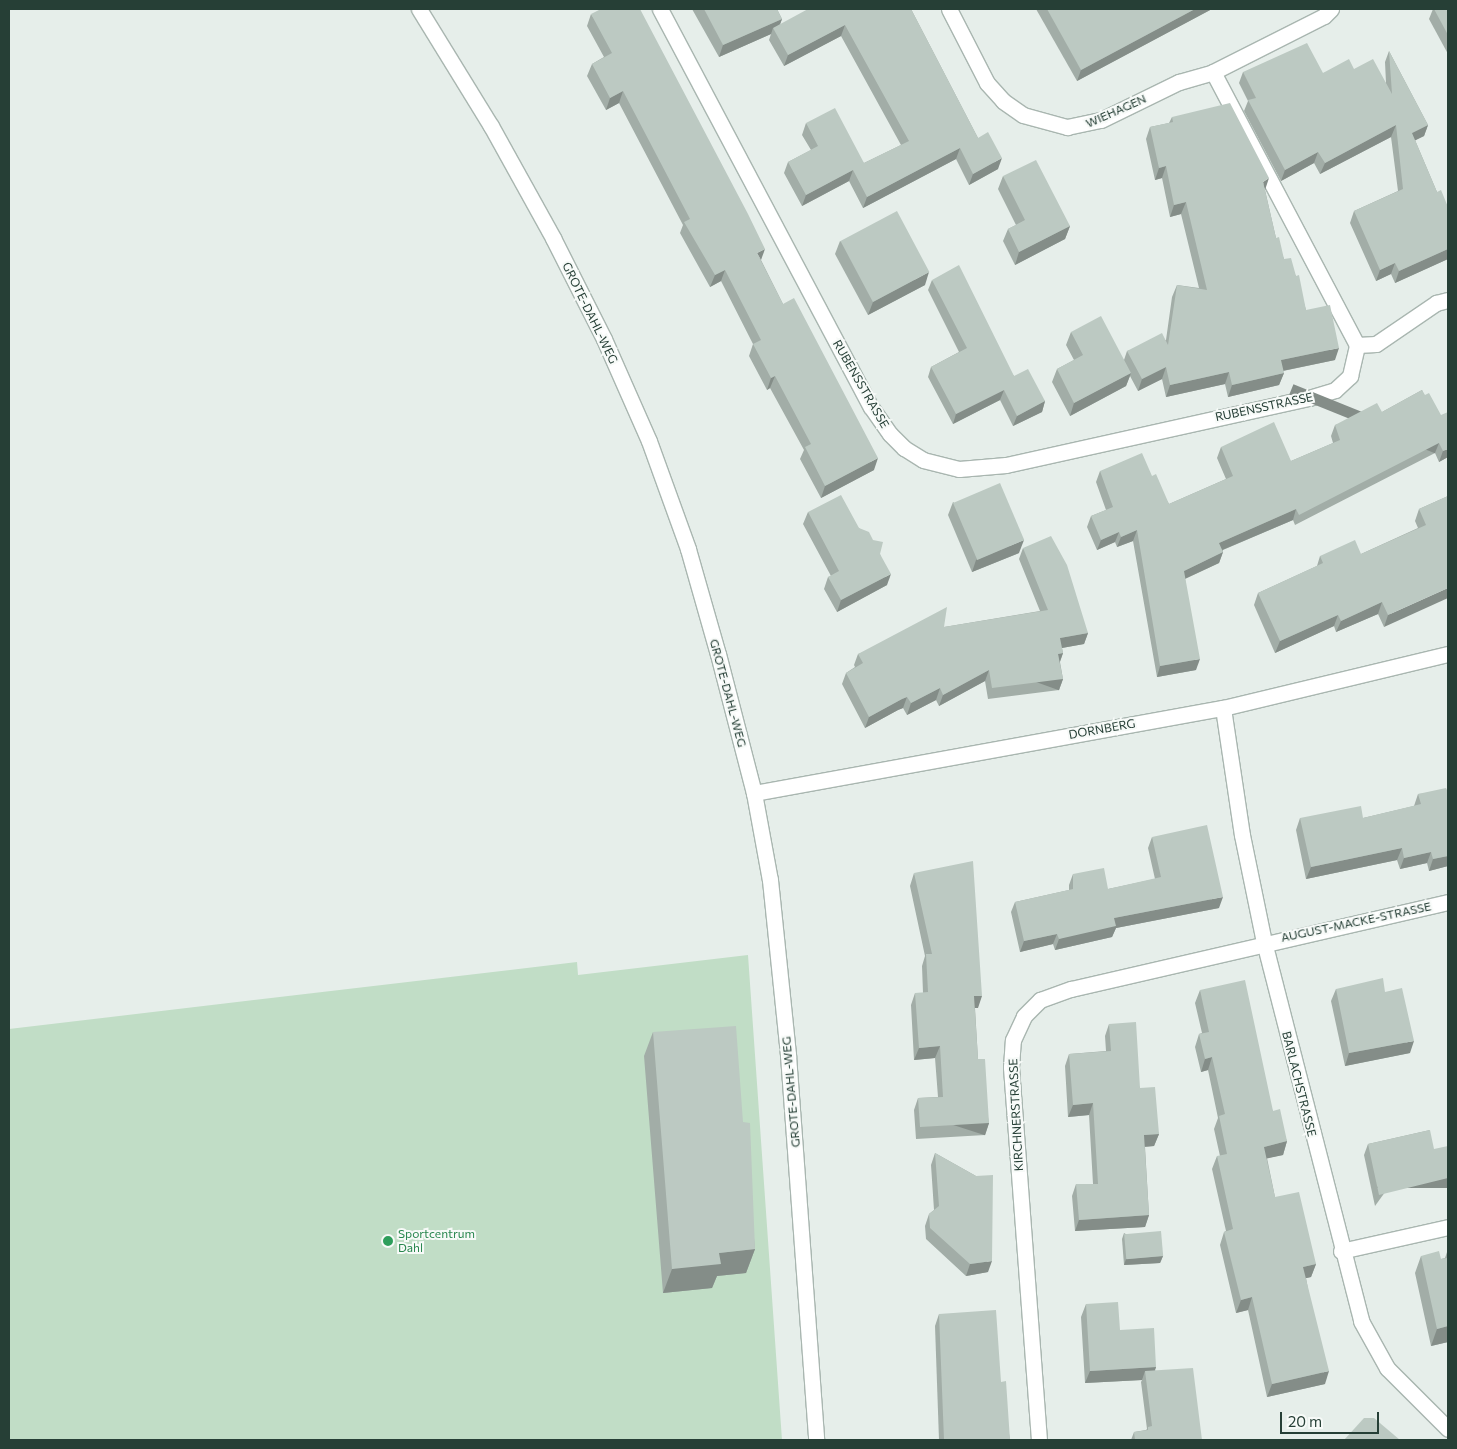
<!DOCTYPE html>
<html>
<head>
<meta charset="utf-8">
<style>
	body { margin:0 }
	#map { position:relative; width:1457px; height:1449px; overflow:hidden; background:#e6eeea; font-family:Commissioner,sans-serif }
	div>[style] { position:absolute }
	.green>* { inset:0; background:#c1ddc6 }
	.roads { filter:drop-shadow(1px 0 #a9b6b0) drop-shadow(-1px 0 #a9b6b0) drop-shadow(0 1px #a9b6b0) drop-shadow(0 -1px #a9b6b0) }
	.minor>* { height:15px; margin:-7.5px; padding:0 7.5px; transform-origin:7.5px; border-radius:7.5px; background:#fff }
	.wall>* { inset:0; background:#a2ada7 }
	.shaded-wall>* { inset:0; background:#848d88; transform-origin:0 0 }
	.building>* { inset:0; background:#bcc9c2; transform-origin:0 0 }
	.dots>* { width:14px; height:14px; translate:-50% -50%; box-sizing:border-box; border:2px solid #f7faf8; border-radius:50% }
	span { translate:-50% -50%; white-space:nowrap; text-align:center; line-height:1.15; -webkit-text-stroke:4px #f7faf8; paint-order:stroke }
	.street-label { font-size:12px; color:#263f36 }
	.leisure-label { font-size:12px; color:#27864d }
	.left { translate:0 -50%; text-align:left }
	.frame { position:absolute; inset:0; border:10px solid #263f36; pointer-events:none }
	.scale { position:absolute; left:1280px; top:1412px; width:99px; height:22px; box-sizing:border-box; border:2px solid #263f36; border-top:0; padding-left:6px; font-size:15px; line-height:18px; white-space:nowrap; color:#263f36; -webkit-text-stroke:4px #f7faf8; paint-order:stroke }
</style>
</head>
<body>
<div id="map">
	<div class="green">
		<div style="clip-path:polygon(748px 955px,782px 1440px,9px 1440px,9px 1029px,577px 962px,578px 975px)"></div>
	</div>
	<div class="roads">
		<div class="minor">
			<div style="left:419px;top:9px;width:137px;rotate:58.4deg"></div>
			<div style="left:491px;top:126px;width:128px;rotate:61deg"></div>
			<div style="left:553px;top:238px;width:113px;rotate:63.2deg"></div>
			<div style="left:604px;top:339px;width:111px;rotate:66.2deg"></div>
			<div style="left:649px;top:441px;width:115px;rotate:70.1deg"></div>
			<div style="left:688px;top:549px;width:109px;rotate:74.1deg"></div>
			<div style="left:718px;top:654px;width:144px;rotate:75.5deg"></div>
			<div style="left:754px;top:793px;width:88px;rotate:79.6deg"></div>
			<div style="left:770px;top:880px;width:176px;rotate:84.1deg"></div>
			<div style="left:788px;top:1055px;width:386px;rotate:85.8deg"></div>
			<div style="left:660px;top:9px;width:450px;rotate:62.1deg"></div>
			<div style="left:871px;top:407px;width:33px;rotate:55deg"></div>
			<div style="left:890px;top:434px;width:20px;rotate:45deg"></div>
			<div style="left:904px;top:448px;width:22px;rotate:32deg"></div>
			<div style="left:923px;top:460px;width:37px;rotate:14deg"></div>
			<div style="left:959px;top:469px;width:47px;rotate:-4.9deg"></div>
			<div style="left:1006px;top:465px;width:310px;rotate:-12.5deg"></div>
			<div style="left:1309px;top:398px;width:27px;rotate:-17deg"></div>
			<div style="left:1335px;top:390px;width:21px;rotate:-43deg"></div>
			<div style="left:1350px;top:376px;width:32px;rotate:-77deg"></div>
			<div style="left:949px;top:9px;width:83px;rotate:62.8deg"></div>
			<div style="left:987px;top:83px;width:24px;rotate:48deg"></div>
			<div style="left:1003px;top:101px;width:24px;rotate:35deg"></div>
			<div style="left:1023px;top:115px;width:46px;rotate:15.3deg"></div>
			<div style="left:1067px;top:127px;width:35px;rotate:-12deg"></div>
			<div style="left:1101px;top:120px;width:87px;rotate:-26deg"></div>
			<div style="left:1179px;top:82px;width:35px;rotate:-16deg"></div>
			<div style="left:1213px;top:72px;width:124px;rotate:-26.8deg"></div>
			<div style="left:1324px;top:16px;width:10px;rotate:-45deg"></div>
			<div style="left:1213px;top:72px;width:309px;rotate:62.2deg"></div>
			<div style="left:1357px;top:345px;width:19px;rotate:-3deg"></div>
			<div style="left:1376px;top:344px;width:73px;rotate:-34.3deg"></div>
			<div style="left:1436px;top:303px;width:12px;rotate:-14deg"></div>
			<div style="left:1223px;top:708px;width:128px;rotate:81.5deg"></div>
			<div style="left:1242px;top:835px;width:109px;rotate:78.4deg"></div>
			<div style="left:1264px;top:942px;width:391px;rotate:75.6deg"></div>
			<div style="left:1361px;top:1321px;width:54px;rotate:61deg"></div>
			<div style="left:1387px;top:1368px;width:86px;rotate:45deg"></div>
			<div style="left:754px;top:793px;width:477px;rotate:-10.3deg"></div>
			<div style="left:1223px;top:708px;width:231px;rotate:-13.5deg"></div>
			<div style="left:1341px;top:1251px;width:110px;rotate:-12.6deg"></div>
			<div style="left:1039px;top:1440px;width:374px;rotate:-94.3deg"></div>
			<div style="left:1011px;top:1067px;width:27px;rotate:-86deg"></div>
			<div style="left:1013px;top:1040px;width:26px;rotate:-65deg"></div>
			<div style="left:1024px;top:1016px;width:23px;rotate:-45deg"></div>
			<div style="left:1040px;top:1000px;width:33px;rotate:-20deg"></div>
			<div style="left:1071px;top:989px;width:387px;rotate:-13deg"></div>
		</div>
	</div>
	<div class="wall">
		<div style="clip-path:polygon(692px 9px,777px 9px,782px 19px,780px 25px,911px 9px,978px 138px,998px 169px,969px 185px,956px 159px,863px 208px,849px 181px,802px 206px,784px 173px,788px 162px,811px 150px,802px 135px,806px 123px,864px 163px,901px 145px,841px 36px,784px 66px,769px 40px,771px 34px,719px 57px)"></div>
		<div style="clip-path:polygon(1036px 9px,1212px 9px,1077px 81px)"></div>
		<div style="clip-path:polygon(1433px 9px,1448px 9px,1448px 54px,1429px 19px)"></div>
		<div style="clip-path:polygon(591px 14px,761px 260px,783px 304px,874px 470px,821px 498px,800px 459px,804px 450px,770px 388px,767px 390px,749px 356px,753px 344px,721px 281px,710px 287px,680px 233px,683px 225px,619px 103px,606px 110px,587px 76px,592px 64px,604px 57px,587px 26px)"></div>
		<div style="clip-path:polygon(1389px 51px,1428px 125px,1424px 136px,1415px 140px,1437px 192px,1448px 207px,1448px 259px,1395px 283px,1391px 274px,1376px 281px,1350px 223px,1354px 211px,1398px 191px,1391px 137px,1320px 174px,1314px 163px,1281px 181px,1244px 111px,1248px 101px,1239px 83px,1243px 72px,1323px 73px,1354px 69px,1386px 83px,1385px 62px)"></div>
		<div style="clip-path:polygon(1172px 117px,1265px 190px,1276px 238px,1284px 259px,1296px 276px,1306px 310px,1335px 360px,1283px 371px,1284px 373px,1279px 385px,1228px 397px,1225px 384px,1166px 397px,1162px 379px,1138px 391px,1130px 376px,1126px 386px,1070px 416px,1052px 382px,1057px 369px,1074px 360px,1066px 345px,1071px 332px,1124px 360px,1127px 351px,1166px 340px,1172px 297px,1177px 285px,1199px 288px,1181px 214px,1170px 217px,1162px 178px,1155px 180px,1146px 139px,1150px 127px,1169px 123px)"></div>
		<div style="clip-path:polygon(1003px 176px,1070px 226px,1065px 239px,1015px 265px,1003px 241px,1008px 229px,1016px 225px,998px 189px)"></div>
		<div style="clip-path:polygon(840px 241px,925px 285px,868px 315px,835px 254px)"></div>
		<div style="clip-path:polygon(932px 280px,1014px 376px,1045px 401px,1042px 412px,1013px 426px,1000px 400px,953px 424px,928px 377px,931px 367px,959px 352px,928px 290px)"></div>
		<div style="clip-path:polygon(1422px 390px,1448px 457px,1439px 462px,1435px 453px,1295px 525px,1293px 520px,1223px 550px,1223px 552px,1219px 563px,1185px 579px,1196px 670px,1157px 677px,1133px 541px,1117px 547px,1115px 542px,1097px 550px,1087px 527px,1091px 516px,1106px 510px,1096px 482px,1100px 471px,1152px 476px,1169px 504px,1226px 479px,1217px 458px,1221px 447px,1291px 461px,1333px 443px,1331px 436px,1335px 425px,1382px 412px)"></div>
		<div style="clip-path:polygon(1448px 496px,1384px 627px,1378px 614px,1336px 632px,1334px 626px,1275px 653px,1254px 605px,1258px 593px,1317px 566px,1320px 556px,1361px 554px,1418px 528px,1415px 521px,1419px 509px)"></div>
		<div style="clip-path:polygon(953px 502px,1019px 553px,972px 572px,948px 515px)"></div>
		<div style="clip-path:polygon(808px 512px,859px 528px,880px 554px,887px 585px,837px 612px,824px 589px,828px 577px,831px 576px,803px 524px)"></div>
		<div style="clip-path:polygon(1023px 548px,1088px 633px,1084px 644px,1062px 648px,1063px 653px,1060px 662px,1063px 679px,1059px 690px,988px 699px,985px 681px,939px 706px,936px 700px,907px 715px,903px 708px,898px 710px,865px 728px,842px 684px,846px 673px,855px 667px,854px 665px,858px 654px,944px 627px,1040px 611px,1019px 559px)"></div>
		<div style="clip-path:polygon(1448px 792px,1448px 866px,1429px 871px,1427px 863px,1400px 869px,1397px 860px,1306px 879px,1296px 830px,1300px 818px,1363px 818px,1414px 806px,1418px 794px)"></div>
		<div style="clip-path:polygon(1152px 837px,1219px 908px,1116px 928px,1112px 937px,1055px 950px,1053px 944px,1020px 952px,1011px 912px,1015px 902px,1069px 890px,1069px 885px,1073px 874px,1108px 889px,1155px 879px,1148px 848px)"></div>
		<div style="clip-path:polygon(914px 873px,978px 1008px,975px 1008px,978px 1059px,989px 1123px,985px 1135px,916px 1139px,914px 1110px,918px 1098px,938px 1097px,935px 1058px,914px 1060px,911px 1005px,915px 993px,923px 993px,922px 966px,925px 956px,910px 886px)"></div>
		<div style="clip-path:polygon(1336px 989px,1385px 992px,1410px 1053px,1345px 1066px,1331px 1001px)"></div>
		<div style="clip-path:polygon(1200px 990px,1273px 1111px,1287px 1141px,1283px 1155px,1267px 1158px,1275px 1197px,1316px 1264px,1311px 1277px,1306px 1278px,1325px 1384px,1267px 1397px,1248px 1310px,1236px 1313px,1220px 1245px,1224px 1232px,1226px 1231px,1212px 1169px,1217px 1156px,1220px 1156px,1214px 1129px,1218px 1118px,1208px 1070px,1201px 1072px,1195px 1047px,1199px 1034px,1202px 1033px,1195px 1003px)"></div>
		<div style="clip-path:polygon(1109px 1024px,1140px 1088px,1159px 1134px,1154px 1146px,1145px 1147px,1149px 1215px,1145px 1227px,1075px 1231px,1072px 1196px,1076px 1184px,1093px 1184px,1089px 1115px,1068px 1117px,1065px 1066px,1069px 1054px,1106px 1051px,1105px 1036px)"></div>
		<div style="clip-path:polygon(653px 1032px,743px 1122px,755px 1249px,746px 1273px,717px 1276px,712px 1288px,663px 1293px,644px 1056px)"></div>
		<div style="clip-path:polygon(1430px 1130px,1375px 1206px,1364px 1155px,1368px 1144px)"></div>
		<div style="clip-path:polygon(935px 1153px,976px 1176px,988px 1272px,966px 1276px,926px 1239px,925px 1226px,929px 1214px,934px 1210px,931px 1165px)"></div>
		<div style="clip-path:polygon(1124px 1233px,1163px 1256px,1160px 1263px,1124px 1265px,1122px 1239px)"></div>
		<div style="clip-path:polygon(1448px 1249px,1448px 1342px,1431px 1346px,1415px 1273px,1421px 1256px,1441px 1259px,1445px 1258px)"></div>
		<div style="clip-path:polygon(1086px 1304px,1120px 1330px,1156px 1367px,1155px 1370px,1202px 1440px,1131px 1440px,1134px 1432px,1146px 1430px,1147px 1429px,1141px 1382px,1142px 1380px,1085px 1383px,1081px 1317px)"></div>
		<div style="clip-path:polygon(939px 1314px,1001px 1382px,1010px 1440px,939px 1440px,935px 1326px)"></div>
	</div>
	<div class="shaded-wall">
		<div style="clip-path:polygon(1195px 9px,1212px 9px,1077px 81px,1081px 70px)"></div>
		<div style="clip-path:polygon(782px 19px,777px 31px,773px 28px,771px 34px,719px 57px,723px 45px)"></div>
		<div style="clip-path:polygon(845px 25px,841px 36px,784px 66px,788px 55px)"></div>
		<div style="clip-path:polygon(623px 91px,619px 103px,606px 110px,610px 98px)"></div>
		<div style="clip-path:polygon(1396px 125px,1391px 137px,1320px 174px,1325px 163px)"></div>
		<div style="clip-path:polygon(1428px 125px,1424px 136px,1408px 144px,1412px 133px)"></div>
		<div style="clip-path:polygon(960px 148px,956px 159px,863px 208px,867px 197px)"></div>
		<div style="clip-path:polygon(1318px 152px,1314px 163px,1281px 181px,1285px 170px)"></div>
		<div style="clip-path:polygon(1002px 158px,998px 169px,969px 185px,973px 174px)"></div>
		<div style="clip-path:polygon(1166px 166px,1162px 178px,1155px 180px,1159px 168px)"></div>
		<div style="clip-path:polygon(853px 170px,849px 181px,802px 206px,806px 195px)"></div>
		<div style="clip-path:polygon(1269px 178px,1265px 190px,1263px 182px)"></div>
		<div style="clip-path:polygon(1186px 202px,1181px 214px,1170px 217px,1174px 205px)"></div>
		<div style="clip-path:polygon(1070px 226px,1065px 239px,1015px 265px,1019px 252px)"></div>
		<div style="clip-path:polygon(765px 249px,761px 260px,757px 253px)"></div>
		<div style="clip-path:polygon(1448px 249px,1448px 259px,1395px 283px,1399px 271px)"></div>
		<div style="clip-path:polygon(1395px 263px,1391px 274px,1376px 281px,1380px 270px)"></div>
		<div style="clip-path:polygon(725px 270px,721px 281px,710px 287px,715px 275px)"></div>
		<div style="clip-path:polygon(929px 272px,925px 285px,868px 315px,873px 302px)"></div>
		<div style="clip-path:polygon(1339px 348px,1335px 360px,1277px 372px,1281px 360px)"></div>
		<div style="clip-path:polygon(1166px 367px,1162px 379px,1138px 391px,1142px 379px)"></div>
		<div style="clip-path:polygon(1229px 372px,1225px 384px,1166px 397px,1170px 385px)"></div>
		<div style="clip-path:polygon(1131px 373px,1126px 386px,1070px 416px,1074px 403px)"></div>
		<div style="clip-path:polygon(1284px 373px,1279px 385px,1228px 397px,1232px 385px)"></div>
		<div style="clip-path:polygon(775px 376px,770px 388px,767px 390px,771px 378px)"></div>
		<div style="clip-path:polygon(1004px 390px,1000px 400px,953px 424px,956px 414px)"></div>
		<div style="clip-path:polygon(1045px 401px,1042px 412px,1013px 426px,1017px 416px)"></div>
		<div style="left:1439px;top:443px;width:11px;height:157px;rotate:112deg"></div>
		<div style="clip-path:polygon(1448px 449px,1448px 457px,1439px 462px,1443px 451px)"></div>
		<div style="clip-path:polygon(878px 458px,874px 470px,821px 498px,825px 486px)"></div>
		<div style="clip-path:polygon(1296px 509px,1293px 520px,1215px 553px,1219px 543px)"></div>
		<div style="clip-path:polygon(1137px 530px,1133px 541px,1117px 547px,1121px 537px)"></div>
		<div style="clip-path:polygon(1119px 532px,1115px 542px,1097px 550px,1101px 540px)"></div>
		<div style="clip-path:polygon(1024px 540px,1019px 553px,972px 572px,976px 560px)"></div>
		<div style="clip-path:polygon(1223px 552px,1219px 563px,1180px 581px,1184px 571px)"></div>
		<div style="clip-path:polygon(891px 574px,887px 585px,837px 612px,841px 600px)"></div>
		<div style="clip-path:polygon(1448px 588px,1448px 598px,1384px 627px,1388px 615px)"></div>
		<div style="clip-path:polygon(1382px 602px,1378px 614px,1336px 632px,1341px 621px)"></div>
		<div style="clip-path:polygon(1338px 615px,1334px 626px,1275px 653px,1280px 641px)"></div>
		<div style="clip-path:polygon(1088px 633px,1084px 644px,1056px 649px,1060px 638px)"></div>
		<div style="clip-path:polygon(1063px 653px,1059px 664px,1058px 654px)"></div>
		<div style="clip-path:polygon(1200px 659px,1196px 670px,1157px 677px,1160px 666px)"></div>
		<div style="clip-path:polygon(989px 670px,985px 681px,939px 706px,943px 695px)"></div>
		<div style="left:1063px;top:679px;width:12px;height:72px;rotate:110deg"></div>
		<div style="clip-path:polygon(940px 688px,936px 700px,907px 715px,911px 703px)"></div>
		<div style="clip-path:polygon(907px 697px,903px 708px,898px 710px,865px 728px,869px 717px,902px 699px)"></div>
		<div style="clip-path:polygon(1402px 848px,1397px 860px,1306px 879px,1311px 867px)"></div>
		<div style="clip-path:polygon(1431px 852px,1427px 863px,1400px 869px,1404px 858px)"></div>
		<div style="clip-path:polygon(1448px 856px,1448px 866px,1429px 871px,1433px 859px)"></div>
		<div style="clip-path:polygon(1223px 897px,1219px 908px,1116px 928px,1112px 937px,1055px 950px,1059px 939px,1114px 918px)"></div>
		<div style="clip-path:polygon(1057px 934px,1053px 944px,1020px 952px,1024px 941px)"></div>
		<div style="clip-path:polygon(974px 996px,982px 996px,978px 1008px,969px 1008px)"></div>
		<div style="clip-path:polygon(1414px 1041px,1410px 1053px,1345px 1066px,1349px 1053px)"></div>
		<div style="clip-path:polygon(940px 1046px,935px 1058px,914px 1060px,919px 1048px)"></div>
		<div style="clip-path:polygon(1212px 1057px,1208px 1070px,1201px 1072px,1205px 1059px)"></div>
		<div style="clip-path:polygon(1093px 1103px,1089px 1115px,1068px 1117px,1073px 1105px)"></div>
		<div style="left:989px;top:1123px;width:13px;height:69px;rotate:108deg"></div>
		<div style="clip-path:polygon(1159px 1134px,1154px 1146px,1140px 1147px,1144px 1135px)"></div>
		<div style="clip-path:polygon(1287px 1141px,1283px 1155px,1260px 1160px,1264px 1147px)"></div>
		<div style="left:1448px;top:1178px;width:10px;height:71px;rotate:90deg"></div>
		<div style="clip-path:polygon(1149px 1215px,1145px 1227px,1075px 1231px,1079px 1220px)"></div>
		<div style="clip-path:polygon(755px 1249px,746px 1273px,717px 1276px,712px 1288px,663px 1293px,672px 1269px,719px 1253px)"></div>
		<div style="clip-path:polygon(1163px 1256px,1160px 1263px,1124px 1265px,1126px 1259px)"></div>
		<div style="clip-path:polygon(992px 1261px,988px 1272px,966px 1276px,970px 1264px)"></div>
		<div style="clip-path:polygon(1316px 1264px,1311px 1277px,1298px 1280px,1303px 1267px)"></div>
		<div style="clip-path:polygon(1252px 1297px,1248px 1310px,1236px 1313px,1241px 1300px)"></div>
		<div style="clip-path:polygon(1448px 1326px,1448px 1342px,1431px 1346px,1437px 1329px)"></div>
		<div style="clip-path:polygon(1156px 1367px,1152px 1379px,1145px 1371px,1142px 1380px,1085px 1383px,1090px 1371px)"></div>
		<div style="clip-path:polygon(1329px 1371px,1325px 1384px,1267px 1397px,1272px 1384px)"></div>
	</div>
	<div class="building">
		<div style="clip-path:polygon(601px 9px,640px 9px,748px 214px,765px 249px,757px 253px,783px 304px,794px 298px,878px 458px,825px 486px,805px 447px,811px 444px,775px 376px,771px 378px,753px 344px,761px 340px,725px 270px,715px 275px,684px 222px,690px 219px,623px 91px,610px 98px,592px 64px,612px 53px,591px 14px)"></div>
		<div style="clip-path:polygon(704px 9px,777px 9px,782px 19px,723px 45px)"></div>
		<div style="clip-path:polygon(808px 9px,911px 9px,978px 138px,988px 132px,1002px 158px,973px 174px,960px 148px,867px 197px,853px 170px,806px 195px,788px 162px,818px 146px,806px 123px,835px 108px,864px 163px,909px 141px,845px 25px,788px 55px,773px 28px)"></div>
		<div style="clip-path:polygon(1047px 9px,1195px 9px,1081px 70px)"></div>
		<div style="clip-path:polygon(1434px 9px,1448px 9px,1448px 35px)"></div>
		<div style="clip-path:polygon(1307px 43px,1323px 73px,1349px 59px,1354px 69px,1373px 59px,1392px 94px,1389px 51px,1428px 125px,1412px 133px,1437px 192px,1441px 190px,1448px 207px,1448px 249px,1399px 271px,1395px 263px,1380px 270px,1354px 211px,1403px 189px,1396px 125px,1325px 163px,1318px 152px,1285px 170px,1248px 100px,1256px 98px,1243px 72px)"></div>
		<div style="clip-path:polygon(1230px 103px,1269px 178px,1263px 182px,1276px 238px,1279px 237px,1284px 259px,1291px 258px,1296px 276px,1299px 275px,1306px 310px,1330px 305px,1339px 348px,1281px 360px,1284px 373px,1232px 385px,1229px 372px,1170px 385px,1166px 367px,1142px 379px,1127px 351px,1162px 333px,1168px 345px,1177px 285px,1207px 290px,1186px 202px,1174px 205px,1166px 166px,1159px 168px,1150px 127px,1173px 122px,1172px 117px)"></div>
		<div style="clip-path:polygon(1036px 160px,1070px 226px,1019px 252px,1008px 229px,1025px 220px,1003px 176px)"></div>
		<div style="left:897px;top:211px;width:69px;height:64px;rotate:62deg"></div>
		<div style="clip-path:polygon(959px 265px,1014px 376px,1028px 369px,1045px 401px,1017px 416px,1004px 390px,956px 414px,931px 367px,967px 348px,932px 280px)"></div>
		<div style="clip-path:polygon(1101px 316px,1131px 373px,1074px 403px,1057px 369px,1083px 355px,1071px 332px)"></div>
		<div style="clip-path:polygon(1422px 390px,1425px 395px,1429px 393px,1441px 415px,1448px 412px,1448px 449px,1443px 451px,1439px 443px,1299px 515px,1296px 509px,1219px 543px,1223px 552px,1184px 571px,1200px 659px,1160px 666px,1137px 530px,1121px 537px,1119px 532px,1101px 540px,1091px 516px,1113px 507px,1100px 471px,1142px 453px,1152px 476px,1156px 474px,1169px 504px,1233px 476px,1221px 447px,1274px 422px,1291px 461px,1340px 440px,1335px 425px,1377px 403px,1382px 412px)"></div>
		<div style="left:1000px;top:483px;width:62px;height:51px;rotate:67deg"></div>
		<div style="clip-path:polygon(841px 495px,859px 528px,869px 532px,873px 540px,883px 542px,880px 554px,891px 574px,841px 600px,828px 577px,839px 571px,808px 512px)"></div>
		<div style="clip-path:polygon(1448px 496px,1448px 588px,1388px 615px,1382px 602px,1341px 621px,1338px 615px,1280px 641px,1258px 593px,1323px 563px,1320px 556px,1355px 540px,1361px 554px,1426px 525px,1419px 509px)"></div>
		<div style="clip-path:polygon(1051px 536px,1067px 565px,1088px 633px,1060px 638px,1063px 653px,1058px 654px,1063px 679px,992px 688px,989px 670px,943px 695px,940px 688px,911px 703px,907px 697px,902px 699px,869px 717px,846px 673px,863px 663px,858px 654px,947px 607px,944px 627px,1048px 610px,1023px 548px)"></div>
		<div style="clip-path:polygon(1446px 788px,1448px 792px,1448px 856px,1433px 859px,1431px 852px,1404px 858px,1402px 848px,1311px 867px,1300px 818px,1361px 806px,1363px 818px,1421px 804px,1418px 794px)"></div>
		<div style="clip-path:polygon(1207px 825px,1223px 897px,1114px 918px,1116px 926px,1059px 939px,1057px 934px,1024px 941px,1015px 902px,1073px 889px,1073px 874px,1104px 868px,1108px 889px,1161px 877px,1152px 837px)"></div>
		<div style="clip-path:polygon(973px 861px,982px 996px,974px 996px,978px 1059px,985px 1059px,989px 1123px,920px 1127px,918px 1098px,943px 1097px,940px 1046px,919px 1048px,915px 993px,928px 992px,926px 954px,932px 954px,914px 873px)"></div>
		<div style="clip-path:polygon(1383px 978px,1385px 992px,1402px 988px,1414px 1041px,1349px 1053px,1336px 989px)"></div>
		<div style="clip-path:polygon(1245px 980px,1273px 1111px,1280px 1109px,1287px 1141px,1264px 1147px,1275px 1197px,1299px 1192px,1316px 1264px,1303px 1267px,1329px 1371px,1272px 1384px,1252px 1297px,1241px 1300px,1224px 1232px,1233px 1229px,1217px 1156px,1227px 1154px,1219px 1116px,1225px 1114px,1212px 1057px,1205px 1059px,1199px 1034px,1209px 1032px,1200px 990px)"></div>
		<div style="clip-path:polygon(1136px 1022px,1140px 1088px,1155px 1087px,1159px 1134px,1144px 1135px,1149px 1215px,1079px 1220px,1076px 1184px,1098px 1184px,1093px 1103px,1073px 1105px,1069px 1054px,1111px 1051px,1109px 1024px)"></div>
		<div style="clip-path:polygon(736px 1026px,743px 1122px,750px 1123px,755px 1249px,719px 1253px,721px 1264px,672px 1269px,653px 1032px)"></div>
		<div style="clip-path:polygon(1430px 1130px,1434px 1149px,1448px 1146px,1448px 1178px,1379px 1195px,1368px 1144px)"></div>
		<div style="clip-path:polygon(935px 1153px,976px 1176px,993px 1175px,992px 1261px,970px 1264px,930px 1228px,929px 1214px,939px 1206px)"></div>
		<div style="left:1161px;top:1231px;width:25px;height:37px;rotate:85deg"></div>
		<div style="clip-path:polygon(1439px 1251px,1441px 1259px,1447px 1258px,1448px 1252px,1448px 1326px,1437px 1329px,1421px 1256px)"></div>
		<div style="clip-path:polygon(1118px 1302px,1120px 1330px,1154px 1328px,1156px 1367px,1090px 1371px,1086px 1304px)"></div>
		<div style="clip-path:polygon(996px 1310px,1001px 1382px,1006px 1381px,1010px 1440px,944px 1440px,939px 1314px)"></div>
		<div style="clip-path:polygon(1193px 1368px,1202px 1440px,1135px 1440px,1134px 1432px,1148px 1430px,1148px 1427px,1152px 1426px,1145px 1371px)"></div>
		<div style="clip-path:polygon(1364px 1418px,1374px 1418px,1400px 1440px,1344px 1440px)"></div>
	</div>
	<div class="dots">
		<div style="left:388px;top:1241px;background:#2e9e5b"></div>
	</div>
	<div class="street-label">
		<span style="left:1116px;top:111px;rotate:-24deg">WIEHAGEN</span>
		<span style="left:590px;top:313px;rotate:64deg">GROTE-DAHL-WEG</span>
		<span style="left:861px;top:384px;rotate:60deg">RUBENSSTRASSE</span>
		<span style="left:1264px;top:407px;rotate:-12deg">RUBENSSTRASSE</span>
		<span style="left:728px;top:693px;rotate:75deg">GROTE-DAHL-WEG</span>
		<span style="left:1102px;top:729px;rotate:-10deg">DORNBERG</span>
		<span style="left:1356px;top:922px;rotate:-12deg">AUGUST-MACKE-STRASSE</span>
		<span style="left:1299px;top:1084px;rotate:76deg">BARLACHSTRASSE</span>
		<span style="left:791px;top:1092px;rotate:-95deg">GROTE-DAHL-WEG</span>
		<span style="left:1016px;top:1115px;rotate:-93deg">KIRCHNERSTRASSE</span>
	</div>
	<div class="leisure-label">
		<span class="left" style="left:398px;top:1241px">Sportcentrum<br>Dahl</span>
	</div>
	<div class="frame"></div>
	<div class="scale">20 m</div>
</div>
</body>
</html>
